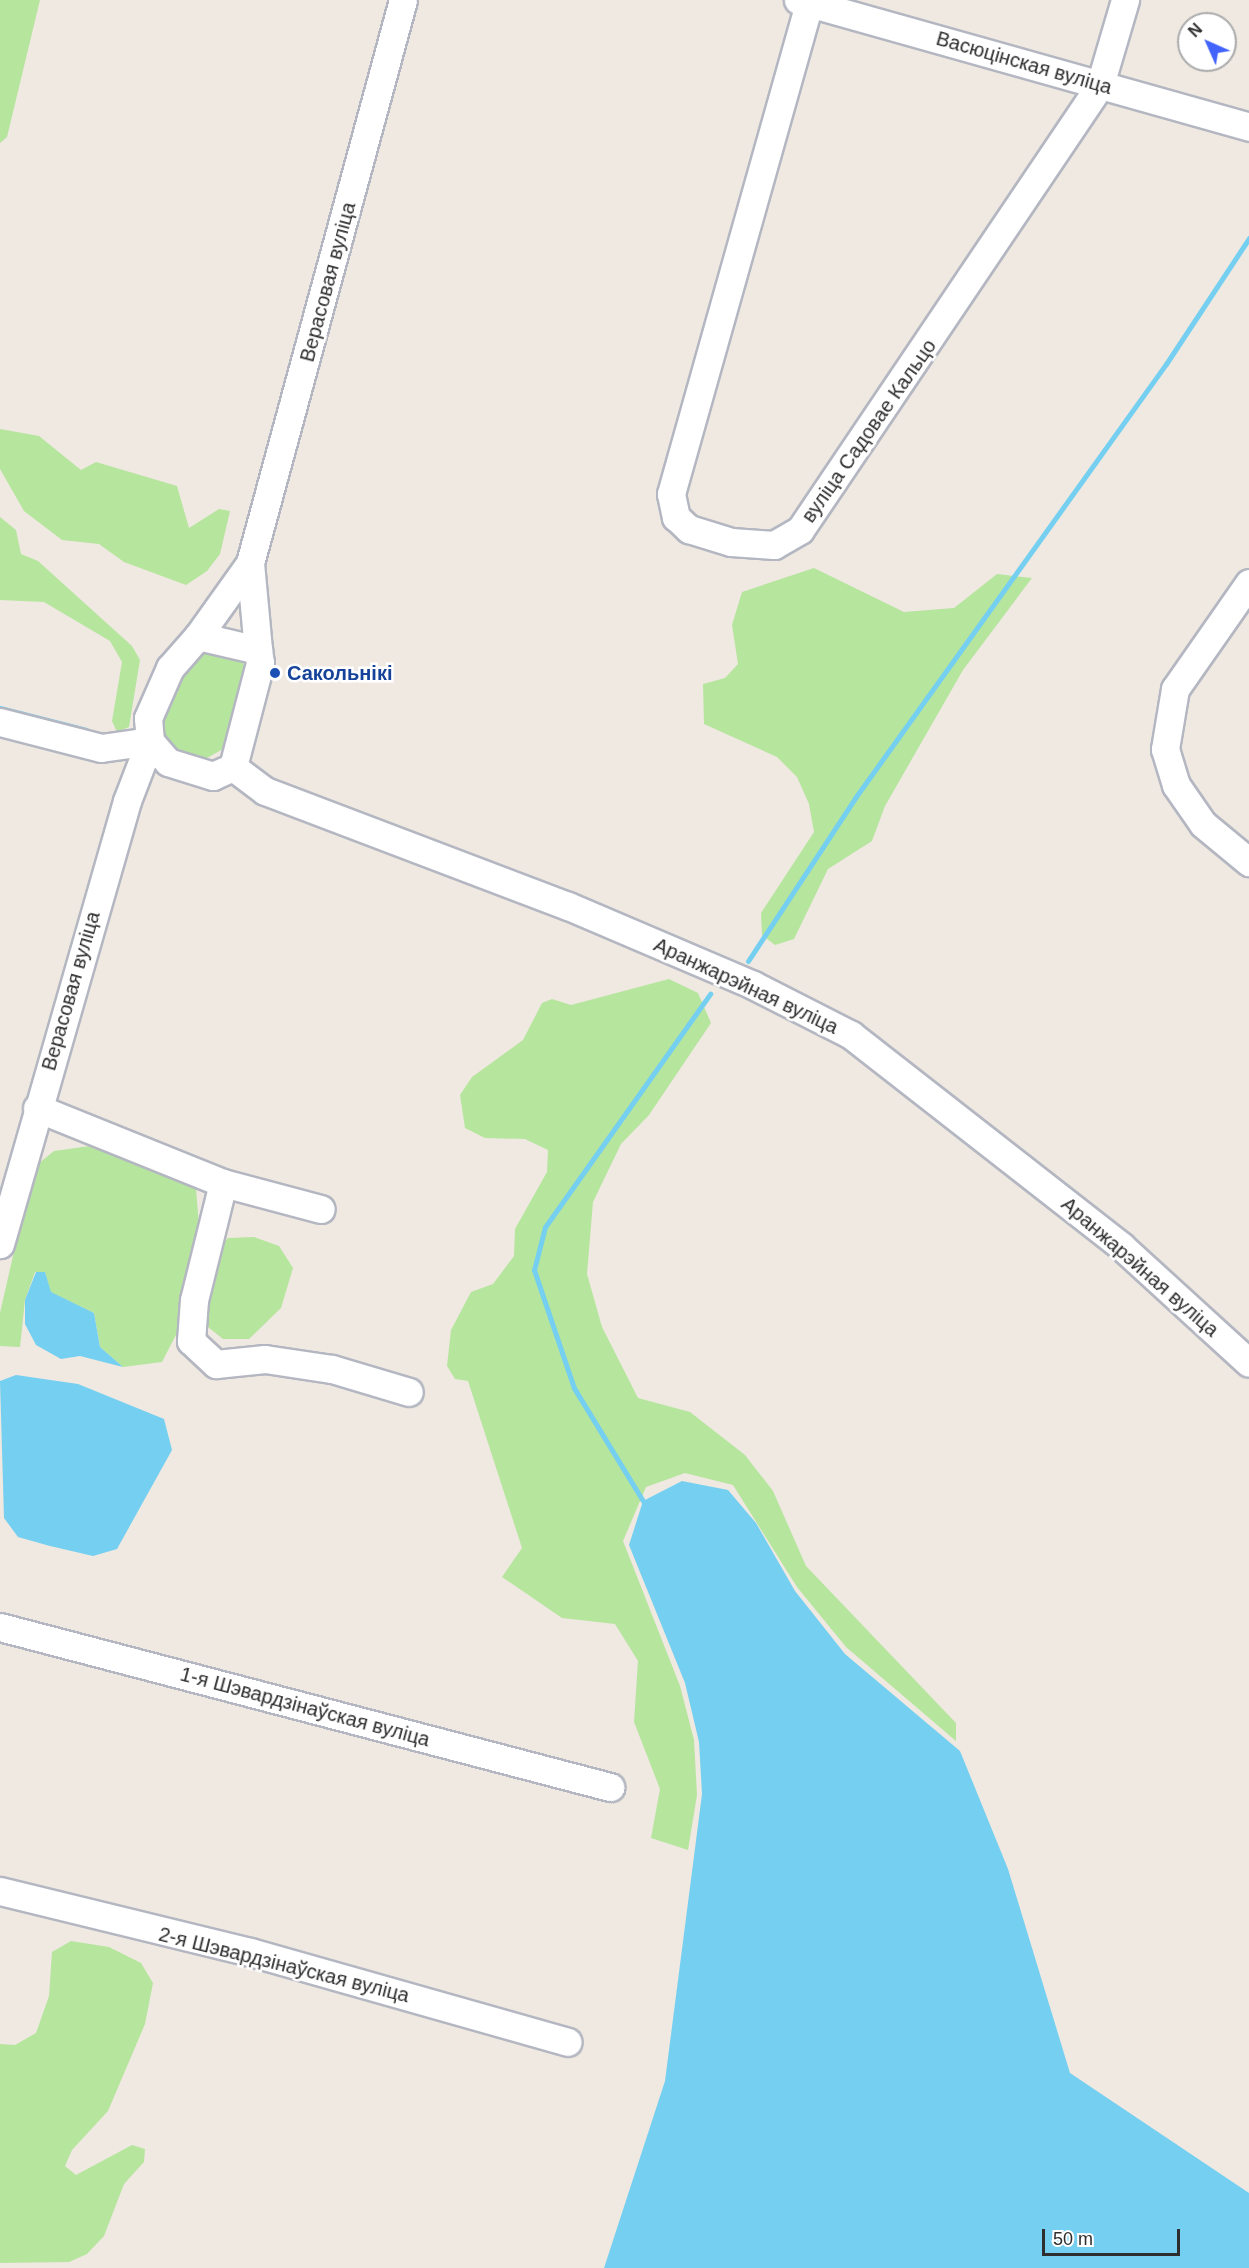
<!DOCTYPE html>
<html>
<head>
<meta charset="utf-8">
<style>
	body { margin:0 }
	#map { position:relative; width:1249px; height:2268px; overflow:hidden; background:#efe9e1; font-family:Arial,sans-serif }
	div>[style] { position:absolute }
	.green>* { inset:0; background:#b6e59e }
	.water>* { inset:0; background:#75cff0 }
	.stream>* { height:5px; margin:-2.5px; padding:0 2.5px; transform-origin:2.5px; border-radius:2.5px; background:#75cff0 }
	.roads { filter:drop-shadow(2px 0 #b4b7c1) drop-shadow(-2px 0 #b4b7c1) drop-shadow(0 2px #b4b7c1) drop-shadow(0 -2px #b4b7c1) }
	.minor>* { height:27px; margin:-13.5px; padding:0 13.5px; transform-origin:13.5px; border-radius:13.5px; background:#fff }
	.dots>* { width:16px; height:16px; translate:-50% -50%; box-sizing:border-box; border:3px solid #fff; border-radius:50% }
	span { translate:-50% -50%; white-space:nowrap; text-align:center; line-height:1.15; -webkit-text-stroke:5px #fff; paint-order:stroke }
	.street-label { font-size:20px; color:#2e2e2e }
	.transit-label { font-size:20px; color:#164399; font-weight:700 }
	.left { translate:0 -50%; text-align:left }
	.north { position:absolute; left:1177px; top:12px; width:60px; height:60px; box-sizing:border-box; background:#fff; border:2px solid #ababab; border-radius:50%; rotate:315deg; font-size:16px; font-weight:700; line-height:24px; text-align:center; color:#2e2e2e }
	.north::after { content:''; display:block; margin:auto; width:21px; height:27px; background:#4264fb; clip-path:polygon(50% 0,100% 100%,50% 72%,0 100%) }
	.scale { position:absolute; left:1042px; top:2229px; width:138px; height:27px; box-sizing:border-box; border:3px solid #2e2e2e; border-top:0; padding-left:8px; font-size:18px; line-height:21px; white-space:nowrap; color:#2e2e2e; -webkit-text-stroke:4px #fff; paint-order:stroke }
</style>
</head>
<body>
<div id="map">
	<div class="green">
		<div style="clip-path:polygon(0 0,40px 0,7px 137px,0 143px)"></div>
		<div style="clip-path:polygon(0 429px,39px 436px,81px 470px,96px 462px,177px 486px,189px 528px,219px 509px,230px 511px,220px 554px,207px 571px,186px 585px,124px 562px,99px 544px,62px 540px,24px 511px,0 469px)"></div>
		<div style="clip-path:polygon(0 517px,16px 530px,21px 554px,38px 561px,132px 646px,140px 660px,129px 727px,117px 732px,112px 721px,122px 662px,110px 641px,44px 602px,0 600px)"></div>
		<div style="clip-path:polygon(814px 568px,904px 612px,954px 608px,997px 574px,1032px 578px,963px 670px,885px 806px,872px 841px,828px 869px,794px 939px,775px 945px,762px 935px,761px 913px,814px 832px,809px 804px,797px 777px,777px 757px,704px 724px,703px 684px,725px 678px,738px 664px,732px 625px,742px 592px)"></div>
		<div style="clip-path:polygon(212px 647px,240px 657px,244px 665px,223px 749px,200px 762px,169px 751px,158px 737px,160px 717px,175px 679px,195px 656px)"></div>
		<div style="clip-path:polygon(669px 979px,698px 993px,711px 1023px,649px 1115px,621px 1144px,593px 1202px,587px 1274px,602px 1327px,638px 1398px,690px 1412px,745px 1455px,773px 1491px,806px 1566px,956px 1723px,956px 1741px,846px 1647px,797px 1587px,733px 1485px,685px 1473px,646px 1487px,623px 1541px,680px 1686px,694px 1740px,697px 1795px,688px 1850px,651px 1838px,660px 1789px,634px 1722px,638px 1661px,615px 1624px,562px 1618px,502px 1577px,522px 1548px,468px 1381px,455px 1379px,447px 1366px,451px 1330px,471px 1292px,493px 1284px,514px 1256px,515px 1229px,547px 1172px,548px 1150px,525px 1139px,485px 1138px,465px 1128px,460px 1095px,472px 1077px,523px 1040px,542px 1003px,552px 999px,571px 1005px)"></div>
		<div style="clip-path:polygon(97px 1145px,172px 1171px,196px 1189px,199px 1225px,179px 1329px,162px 1362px,123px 1367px,100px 1347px,94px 1313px,50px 1292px,45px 1272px,35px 1272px,25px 1300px,20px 1347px,0 1346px,0 1313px,33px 1168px,54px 1151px)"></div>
		<div style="clip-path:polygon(254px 1237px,279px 1246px,293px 1268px,281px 1308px,249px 1339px,223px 1339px,203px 1323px,217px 1249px,228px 1238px)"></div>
		<div style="clip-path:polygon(71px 1941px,109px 1947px,141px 1963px,153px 1983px,145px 2024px,108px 2111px,72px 2150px,65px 2166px,76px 2175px,132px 2145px,145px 2149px,144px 2162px,124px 2184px,104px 2236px,87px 2254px,69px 2262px,0 2263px,0 2044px,15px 2045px,36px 2033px,49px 1996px,52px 1952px)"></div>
	</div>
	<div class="water">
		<div style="clip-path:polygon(36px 1272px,45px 1272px,51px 1292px,94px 1313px,100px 1347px,123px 1367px,80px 1356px,61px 1359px,36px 1345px,25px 1324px,25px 1300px)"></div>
		<div style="clip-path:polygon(16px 1375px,78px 1384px,164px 1419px,172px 1450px,117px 1549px,93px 1556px,50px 1546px,18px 1537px,4px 1518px,0 1381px)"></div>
		<div style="clip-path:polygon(682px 1481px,728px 1490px,756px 1523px,795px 1591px,845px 1654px,960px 1751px,1008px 1869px,1070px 2073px,1249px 2193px,1249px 2268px,604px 2268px,665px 2081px,702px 1794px,699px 1742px,685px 1683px,629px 1545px,643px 1501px)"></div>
	</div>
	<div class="stream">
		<div style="left:0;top:708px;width:89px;rotate:14.3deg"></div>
		<div style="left:748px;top:961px;width:195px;rotate:-56.7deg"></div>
		<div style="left:855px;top:798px;width:534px;rotate:-54.38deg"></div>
		<div style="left:1166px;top:364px;width:151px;rotate:-56.6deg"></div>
		<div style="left:643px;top:1501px;width:132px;rotate:-121.4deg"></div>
		<div style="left:574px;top:1388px;width:125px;rotate:-108.7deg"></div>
		<div style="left:534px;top:1270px;width:44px;rotate:-75.7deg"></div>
		<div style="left:545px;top:1227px;width:286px;rotate:-54.7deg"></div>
	</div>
	<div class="roads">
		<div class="minor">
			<div style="left:798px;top:0;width:469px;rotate:15.7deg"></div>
			<div style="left:810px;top:0;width:513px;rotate:105.72deg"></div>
			<div style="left:671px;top:494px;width:24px;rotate:78deg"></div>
			<div style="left:676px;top:517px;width:18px;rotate:43deg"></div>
			<div style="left:689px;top:529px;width:44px;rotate:17.2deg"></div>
			<div style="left:731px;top:542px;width:43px;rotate:4deg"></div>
			<div style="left:774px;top:545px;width:30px;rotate:-30deg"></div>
			<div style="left:800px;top:530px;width:537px;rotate:-56.01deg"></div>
			<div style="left:1100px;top:85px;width:89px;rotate:-73.6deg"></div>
			<div style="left:250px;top:563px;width:87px;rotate:84.7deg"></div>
			<div style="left:1249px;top:583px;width:129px;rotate:124.9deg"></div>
			<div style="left:1175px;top:689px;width:61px;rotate:99.5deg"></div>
			<div style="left:1165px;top:749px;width:38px;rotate:73deg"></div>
			<div style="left:1176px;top:785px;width:47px;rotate:55.3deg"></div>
			<div style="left:1203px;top:824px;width:60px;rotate:39.6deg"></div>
			<div style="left:198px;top:636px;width:90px;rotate:-54.5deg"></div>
			<div style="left:250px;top:563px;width:583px;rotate:-74.8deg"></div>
			<div style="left:198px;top:636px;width:62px;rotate:13.1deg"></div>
			<div style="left:258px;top:650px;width:13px;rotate:81deg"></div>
			<div style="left:260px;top:663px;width:107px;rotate:104.6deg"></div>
			<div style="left:233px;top:767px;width:22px;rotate:156deg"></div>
			<div style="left:213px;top:776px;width:47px;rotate:-162.7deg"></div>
			<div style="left:168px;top:762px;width:28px;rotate:-131deg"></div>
			<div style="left:150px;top:741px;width:23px;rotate:-95deg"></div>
			<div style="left:148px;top:718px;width:55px;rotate:-66.3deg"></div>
			<div style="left:170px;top:668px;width:43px;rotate:-48.8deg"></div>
			<div style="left:0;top:722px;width:104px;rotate:14.4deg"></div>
			<div style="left:101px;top:748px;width:49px;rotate:-8.1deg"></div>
			<div style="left:150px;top:741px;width:64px;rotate:111deg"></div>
			<div style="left:127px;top:801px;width:461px;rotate:106deg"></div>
			<div style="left:233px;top:767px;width:40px;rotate:37deg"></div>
			<div style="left:265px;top:791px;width:324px;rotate:20.8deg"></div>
			<div style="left:568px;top:906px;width:201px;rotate:23.1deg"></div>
			<div style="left:753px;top:985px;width:110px;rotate:27deg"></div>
			<div style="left:851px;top:1035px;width:343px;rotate:38deg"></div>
			<div style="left:1121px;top:1246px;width:173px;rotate:42.4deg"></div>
			<div style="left:37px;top:1108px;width:201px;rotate:22deg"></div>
			<div style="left:223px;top:1183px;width:101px;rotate:14.9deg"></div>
			<div style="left:223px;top:1183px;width:121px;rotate:103.9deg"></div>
			<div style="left:194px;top:1300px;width:41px;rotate:94.2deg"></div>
			<div style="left:191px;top:1341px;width:34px;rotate:43deg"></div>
			<div style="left:216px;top:1364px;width:49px;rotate:-5.8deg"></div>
			<div style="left:265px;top:1359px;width:68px;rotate:8.5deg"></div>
			<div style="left:332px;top:1369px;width:80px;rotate:16.6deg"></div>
			<div style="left:0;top:1627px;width:631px;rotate:14.7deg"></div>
			<div style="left:0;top:1891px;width:257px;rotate:13.7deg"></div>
			<div style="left:250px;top:1952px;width:330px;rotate:15.8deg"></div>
		</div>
	</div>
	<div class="dots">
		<div style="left:275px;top:673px;background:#1a4fb4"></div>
	</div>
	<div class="street-label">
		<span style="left:1024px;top:63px;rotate:16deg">Васюцінская вуліца</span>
		<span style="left:328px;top:282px;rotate:-75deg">Верасовая вуліца</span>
		<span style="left:869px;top:431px;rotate:-55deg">вуліца Садовае Кальцо</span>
		<span style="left:746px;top:986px;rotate:25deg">Аранжарэйная вуліца</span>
		<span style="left:71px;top:991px;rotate:-74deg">Верасовая вуліца</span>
		<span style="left:1140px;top:1267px;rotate:41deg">Аранжарэйная вуліца</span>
		<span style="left:305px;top:1707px;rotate:15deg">1-я Шэвардзінаўская вуліца</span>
		<span style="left:284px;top:1965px;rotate:14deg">2-я Шэвардзінаўская вуліца</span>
	</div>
	<div class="transit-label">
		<span class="left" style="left:287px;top:673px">Сакольнікі</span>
	</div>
	<div class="north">N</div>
	<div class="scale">50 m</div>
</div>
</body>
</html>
